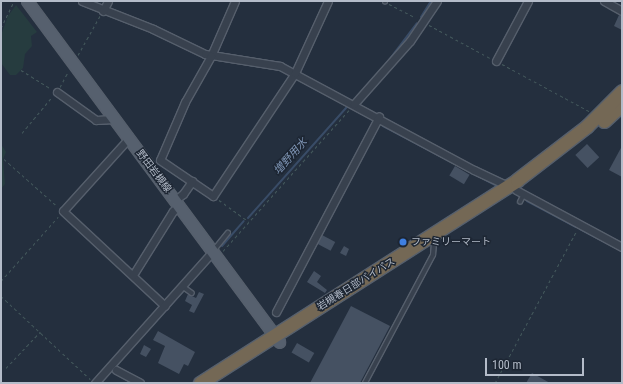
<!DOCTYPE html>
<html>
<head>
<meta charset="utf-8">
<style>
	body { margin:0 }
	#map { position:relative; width:623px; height:384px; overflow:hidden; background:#242f3e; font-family:"Roboto Condensed","Noto Sans JP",sans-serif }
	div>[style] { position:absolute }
	.green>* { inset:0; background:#263c3f }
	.stream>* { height:2px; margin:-1px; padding:0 1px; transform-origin:1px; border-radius:1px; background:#394c67 }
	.building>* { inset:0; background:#455162; transform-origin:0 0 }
	.path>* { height:1px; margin-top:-0.5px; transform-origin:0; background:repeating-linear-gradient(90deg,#44595c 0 3px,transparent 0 6px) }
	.roads { filter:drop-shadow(1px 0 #565f6c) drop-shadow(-1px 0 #565f6c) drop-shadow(0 1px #565f6c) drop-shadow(0 -1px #565f6c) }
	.lane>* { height:3.5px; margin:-1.75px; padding:0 1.75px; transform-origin:1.75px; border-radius:1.75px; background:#38414e }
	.street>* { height:7px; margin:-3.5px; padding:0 3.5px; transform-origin:3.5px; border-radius:3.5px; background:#38414e }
	.primary>* { height:11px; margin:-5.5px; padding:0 5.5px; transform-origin:5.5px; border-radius:5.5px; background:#56606e }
	.highway>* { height:13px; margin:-6.5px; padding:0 6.5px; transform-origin:6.5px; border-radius:6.5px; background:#746855 }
	.dots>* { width:11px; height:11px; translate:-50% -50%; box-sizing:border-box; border:2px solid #1d2633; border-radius:50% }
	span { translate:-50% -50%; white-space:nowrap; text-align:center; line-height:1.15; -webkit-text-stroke:3px #1d2633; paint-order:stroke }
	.street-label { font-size:10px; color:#b4bcc9 }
	.poi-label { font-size:10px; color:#b4bcc9 }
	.left { translate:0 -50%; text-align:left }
	.water-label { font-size:11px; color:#7c92b1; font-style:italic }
	.frame { position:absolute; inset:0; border:2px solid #b4bcc9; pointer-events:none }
	.scale { position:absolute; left:485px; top:358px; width:99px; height:18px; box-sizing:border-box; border:2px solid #b4bcc9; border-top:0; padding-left:5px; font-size:12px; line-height:14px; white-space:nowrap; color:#b4bcc9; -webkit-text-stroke:3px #1d2633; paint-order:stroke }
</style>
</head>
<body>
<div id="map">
	<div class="green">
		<div style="clip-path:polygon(16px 5px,37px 32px,31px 36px,32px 46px,25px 54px,23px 68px,16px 75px,10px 75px,1px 63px,1px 35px,8px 16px)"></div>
		<div style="clip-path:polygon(1px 144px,6px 152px,3px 159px,5px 184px,1px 189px)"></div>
	</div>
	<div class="stream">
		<div style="left:421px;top:17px;width:19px;rotate:-58deg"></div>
		<div style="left:389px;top:60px;width:46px;rotate:-52.9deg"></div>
		<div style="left:383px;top:126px;width:129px;rotate:27.8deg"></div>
		<div style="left:527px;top:201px;width:55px;rotate:28deg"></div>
		<div style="left:248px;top:218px;width:149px;rotate:-48.3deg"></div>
		<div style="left:580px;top:229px;width:47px;rotate:27.6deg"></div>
		<div style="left:222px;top:246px;width:33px;rotate:-49deg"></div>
		<div style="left:187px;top:286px;width:33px;rotate:-49deg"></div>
		<div style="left:100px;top:383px;width:124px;rotate:-47.9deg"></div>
	</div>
	<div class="building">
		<div style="clip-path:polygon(619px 15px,622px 16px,622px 30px,614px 26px)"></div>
		<div style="left:587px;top:144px;width:18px;height:16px;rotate:47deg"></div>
		<div style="clip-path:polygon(622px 146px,622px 177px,609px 170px)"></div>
		<div style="left:455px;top:166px;width:17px;height:11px;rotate:31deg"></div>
		<div style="left:322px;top:235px;width:15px;height:10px;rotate:28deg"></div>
		<div style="clip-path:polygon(344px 246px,349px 249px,346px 256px,340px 253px)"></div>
		<div style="clip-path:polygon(314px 271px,321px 276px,317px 282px,327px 290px,325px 293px,307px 282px)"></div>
		<div style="clip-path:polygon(199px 292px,204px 294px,194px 313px,189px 311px,192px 305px,185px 301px,188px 294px,196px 298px)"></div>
		<div style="clip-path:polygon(351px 306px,390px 326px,360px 383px,310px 383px)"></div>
		<div style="clip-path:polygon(158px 331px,195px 352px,188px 366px,184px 364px,179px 374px,158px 363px,165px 346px,153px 340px)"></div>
		<div style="left:297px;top:343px;width:20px;height:11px;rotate:30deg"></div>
		<div style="clip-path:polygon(144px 345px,151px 349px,146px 357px,140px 354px)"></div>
		<div style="clip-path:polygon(532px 373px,550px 383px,526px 383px)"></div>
	</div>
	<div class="path">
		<div style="left:389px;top:4px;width:30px;rotate:27deg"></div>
		<div style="left:429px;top:25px;width:69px;rotate:28.4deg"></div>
		<div style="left:1px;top:28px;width:30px;rotate:-64deg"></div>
		<div style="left:78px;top:55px;width:45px;rotate:-60.6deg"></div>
		<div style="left:502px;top:64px;width:99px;rotate:28.4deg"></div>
		<div style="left:21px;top:70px;width:36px;rotate:32deg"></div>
		<div style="left:60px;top:87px;width:17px;rotate:-62deg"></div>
		<div style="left:22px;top:133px;width:47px;rotate:-50.2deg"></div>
		<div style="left:4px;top:159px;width:71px;rotate:41.6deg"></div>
		<div style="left:219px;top:200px;width:36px;rotate:36deg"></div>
		<div style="left:223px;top:251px;width:189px;rotate:-48.2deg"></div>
		<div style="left:1px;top:281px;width:86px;rotate:-48.3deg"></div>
		<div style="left:1px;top:296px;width:122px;rotate:43deg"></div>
		<div style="left:6px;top:368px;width:50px;rotate:-46.6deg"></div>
		<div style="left:495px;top:383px;width:174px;rotate:-61.8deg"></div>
	</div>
	<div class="roads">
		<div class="lane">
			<div style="left:385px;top:2px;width:1px;rotate:-90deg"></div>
			<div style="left:520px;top:202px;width:9px;rotate:-63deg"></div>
			<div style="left:214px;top:250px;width:22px;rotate:-51deg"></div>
			<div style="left:182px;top:286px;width:12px;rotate:35deg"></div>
			<div style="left:365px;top:383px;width:145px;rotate:-62deg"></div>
			<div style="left:433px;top:255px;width:12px;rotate:-85deg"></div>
		</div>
		<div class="street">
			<div style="left:82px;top:1px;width:76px;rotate:21.5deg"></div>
			<div style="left:153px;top:29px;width:58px;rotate:25.7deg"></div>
			<div style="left:205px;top:54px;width:76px;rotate:9.1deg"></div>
			<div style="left:280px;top:66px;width:220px;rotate:28.2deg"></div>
			<div style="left:474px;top:170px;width:38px;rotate:25deg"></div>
			<div style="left:235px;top:1px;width:60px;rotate:113.6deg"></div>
			<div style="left:211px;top:56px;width:53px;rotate:119.5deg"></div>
			<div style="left:185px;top:102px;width:63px;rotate:113.3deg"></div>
			<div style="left:160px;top:160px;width:64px;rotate:34.2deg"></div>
			<div style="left:213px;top:196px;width:148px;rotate:-56.3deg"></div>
			<div style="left:295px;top:73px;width:79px;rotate:-65.4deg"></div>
			<div style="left:604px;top:1px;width:21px;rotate:29deg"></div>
			<div style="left:103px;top:11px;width:11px;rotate:-63deg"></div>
			<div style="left:496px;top:61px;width:68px;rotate:-61.9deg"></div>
			<div style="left:57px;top:92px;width:48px;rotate:35.7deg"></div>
			<div style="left:96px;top:120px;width:18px;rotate:-3deg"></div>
			<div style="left:354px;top:104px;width:84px;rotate:-48.4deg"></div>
			<div style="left:410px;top:41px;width:48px;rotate:-56deg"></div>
			<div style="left:129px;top:138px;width:98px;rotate:132.1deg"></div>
			<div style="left:63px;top:211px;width:139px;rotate:43deg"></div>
			<div style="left:516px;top:190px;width:120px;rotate:28.3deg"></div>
			<div style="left:175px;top:200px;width:10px;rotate:-37deg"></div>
			<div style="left:183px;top:194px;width:16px;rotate:-55deg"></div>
			<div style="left:133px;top:275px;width:75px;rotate:-58deg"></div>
			<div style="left:173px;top:211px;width:8px;rotate:-40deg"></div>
			<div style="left:276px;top:312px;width:221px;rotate:-62.2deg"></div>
			<div style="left:116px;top:370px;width:27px;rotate:28deg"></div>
			<div style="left:95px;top:383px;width:177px;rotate:-48.2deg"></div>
		</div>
		<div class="primary">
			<div style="left:27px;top:1px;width:424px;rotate:53.5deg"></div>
		</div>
		<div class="highway">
			<div style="left:604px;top:121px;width:25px;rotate:-43deg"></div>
			<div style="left:200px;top:383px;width:376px;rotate:-32.6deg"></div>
			<div style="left:517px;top:180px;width:88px;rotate:-37.6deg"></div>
			<div style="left:587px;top:126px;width:49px;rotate:-45deg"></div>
		</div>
	</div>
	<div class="dots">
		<div style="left:403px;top:242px;background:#3f7fe0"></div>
	</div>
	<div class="street-label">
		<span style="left:154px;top:171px;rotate:53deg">野田岩槻線</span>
		<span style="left:356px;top:284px;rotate:-32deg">岩槻春日部バイパス</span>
	</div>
	<div class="poi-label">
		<span class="left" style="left:411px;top:242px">ファミリーマート</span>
	</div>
	<div class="water-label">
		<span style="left:291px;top:157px;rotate:-48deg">増野用水</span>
	</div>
	<div class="frame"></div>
	<div class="scale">100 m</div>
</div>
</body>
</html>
